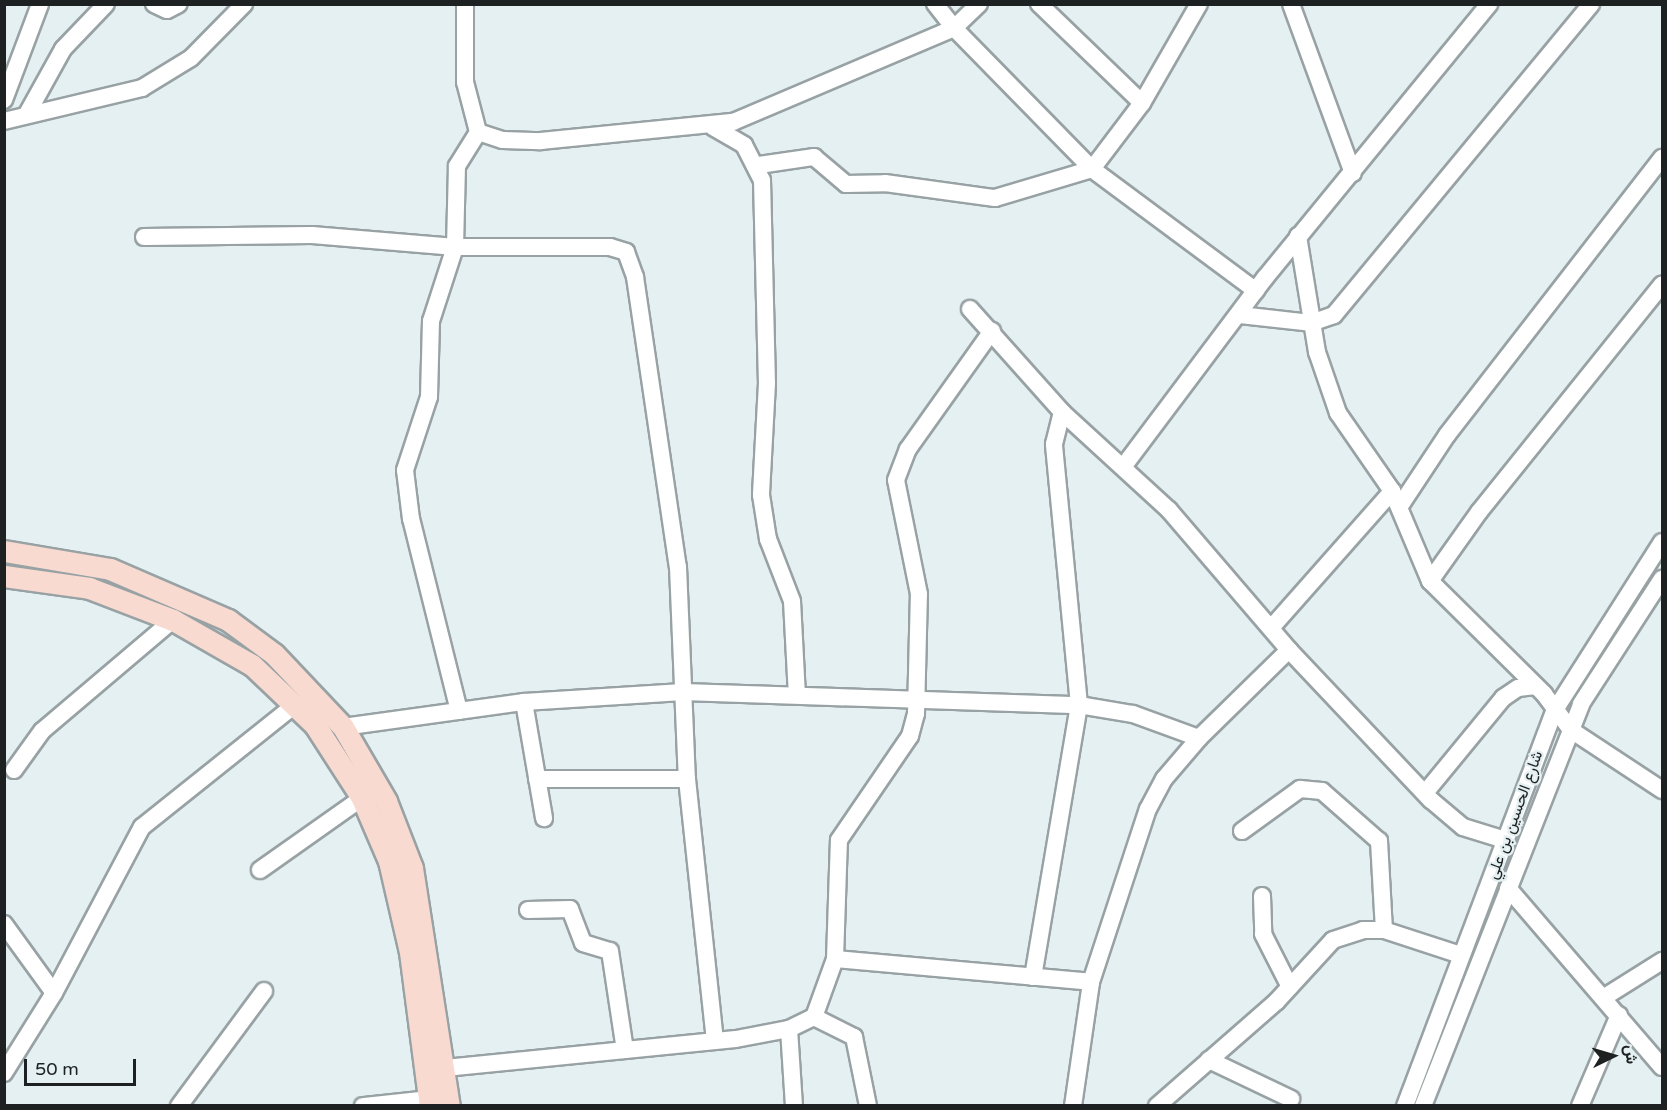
<!DOCTYPE html>
<html>
<head>
<meta charset="utf-8">
<style>
	body { margin:0 }
	#map { position:relative; width:1667px; height:1110px; overflow:hidden; background:#e5f0f2; font-family:"Varela Round",Vazirmatn,sans-serif }
	div>[style] { position:absolute }
	.roads { filter:drop-shadow(2px 0 #98a2a4) drop-shadow(-2px 0 #98a2a4) drop-shadow(0 2px #98a2a4) drop-shadow(0 -2px #98a2a4) }
	.minor>* { height:16px; margin:-8px; padding:0 8px; transform-origin:8px; border-radius:8px; background:#fff }
	.major>* { height:21px; margin:-10.5px; padding:0 10.5px; transform-origin:10.5px; border-radius:10.5px; background:#f9dad1 }
	span { translate:-50% -50%; white-space:nowrap; text-align:center; line-height:1.15; -webkit-text-stroke:4.5px #e5f0f2; paint-order:stroke }
	.street-label { font-size:16px; color:#1d2122 }
	.frame { position:absolute; inset:0; border:6px solid #1d2122; pointer-events:none }
	.north { position:absolute; left:1583px; top:1026px; width:60px; height:60px; -webkit-text-stroke:4px #e5f0f2; paint-order:stroke; rotate:85deg; font-size:16px; font-weight:700; line-height:24px; text-align:center; color:#1d2122 }
	.north::after { content:''; display:block; margin:auto; width:21px; height:27px; background:#1d2122; clip-path:polygon(50% 0,100% 100%,50% 72%,0 100%) }
	.scale { position:absolute; left:24px; top:1059px; width:112px; height:27px; box-sizing:border-box; border:3px solid #1d2122; border-top:0; padding-left:8px; font-size:18px; line-height:21px; white-space:nowrap; color:#1d2122; -webkit-text-stroke:4px #e5f0f2; paint-order:stroke }
</style>
</head>
<body>
<div id="map">
	<div class="roads">
		<div class="minor">
			<div style="left:154px;top:4px;width:14px;rotate:25deg"></div>
			<div style="left:167px;top:10px;width:13px;rotate:-27deg"></div>
			<div style="left:465px;top:4px;width:78px;rotate:90deg"></div>
			<div style="left:465px;top:82px;width:52px;rotate:75.4deg"></div>
			<div style="left:478px;top:132px;width:26px;rotate:18deg"></div>
			<div style="left:503px;top:140px;width:38px;rotate:2deg"></div>
			<div style="left:541px;top:141px;width:193px;rotate:-5.7deg"></div>
			<div style="left:733px;top:122px;width:240px;rotate:-23deg"></div>
			<div style="left:954px;top:28px;width:31px;rotate:-128deg"></div>
			<div style="left:979px;top:4px;width:35px;rotate:136deg"></div>
			<div style="left:954px;top:28px;width:197px;rotate:45.6deg"></div>
			<div style="left:1092px;top:169px;width:204px;rotate:36.6deg"></div>
			<div style="left:1291px;top:4px;width:180px;rotate:69.9deg"></div>
			<div style="left:4px;top:100px;width:103px;rotate:-69.4deg"></div>
			<div style="left:1142px;top:103px;width:114px;rotate:-60.1deg"></div>
			<div style="left:27px;top:114px;width:74px;rotate:-61deg"></div>
			<div style="left:63px;top:49px;width:62px;rotate:-46.3deg"></div>
			<div style="left:4px;top:121px;width:142px;rotate:-13.4deg"></div>
			<div style="left:142px;top:88px;width:57px;rotate:-31.5deg"></div>
			<div style="left:191px;top:58px;width:76px;rotate:-45.5deg"></div>
			<div style="left:713px;top:127px;width:36px;rotate:30deg"></div>
			<div style="left:744px;top:145px;width:39px;rotate:63deg"></div>
			<div style="left:762px;top:180px;width:203px;rotate:88.6deg"></div>
			<div style="left:767px;top:383px;width:112px;rotate:93.1deg"></div>
			<div style="left:761px;top:495px;width:45px;rotate:81deg"></div>
			<div style="left:768px;top:539px;width:66px;rotate:68.8deg"></div>
			<div style="left:792px;top:601px;width:94px;rotate:87deg"></div>
			<div style="left:759px;top:165px;width:56px;rotate:-8.3deg"></div>
			<div style="left:814px;top:157px;width:42px;rotate:40.2deg"></div>
			<div style="left:846px;top:184px;width:39px;rotate:-1deg"></div>
			<div style="left:885px;top:183px;width:111px;rotate:7.8deg"></div>
			<div style="left:995px;top:198px;width:101px;rotate:-16.6deg"></div>
			<div style="left:1092px;top:169px;width:83px;rotate:-52.9deg"></div>
			<div style="left:1142px;top:103px;width:143px;rotate:-136.1deg"></div>
			<div style="left:1298px;top:236px;width:118px;rotate:80.7deg"></div>
			<div style="left:1317px;top:352px;width:65px;rotate:71deg"></div>
			<div style="left:1338px;top:413px;width:95px;rotate:55.3deg"></div>
			<div style="left:1392px;top:491px;width:98px;rotate:67.1deg"></div>
			<div style="left:1430px;top:581px;width:161px;rotate:44.7deg"></div>
			<div style="left:1544px;top:694px;width:45px;rotate:53.1deg"></div>
			<div style="left:1571px;top:730px;width:109px;rotate:33.4deg"></div>
			<div style="left:144px;top:237px;width:168px;rotate:-0.7deg"></div>
			<div style="left:312px;top:235px;width:144px;rotate:4.8deg"></div>
			<div style="left:455px;top:247px;width:155px"></div>
			<div style="left:610px;top:247px;width:17px;rotate:17deg"></div>
			<div style="left:626px;top:252px;width:27px;rotate:70deg"></div>
			<div style="left:635px;top:277px;width:293px;rotate:81.6deg"></div>
			<div style="left:678px;top:567px;width:212px;rotate:87.6deg"></div>
			<div style="left:687px;top:779px;width:263px;rotate:83.9deg"></div>
			<div style="left:970px;top:309px;width:138px;rotate:48.2deg"></div>
			<div style="left:1062px;top:412px;width:145px;rotate:42.5deg"></div>
			<div style="left:1169px;top:510px;width:184px;rotate:49.4deg"></div>
			<div style="left:1289px;top:650px;width:207px;rotate:46.6deg"></div>
			<div style="left:1431px;top:800px;width:42px;rotate:40.2deg"></div>
			<div style="left:1463px;top:827px;width:44px;rotate:17.2deg"></div>
			<div style="left:1240px;top:315px;width:71px;rotate:6.4deg"></div>
			<div style="left:1311px;top:323px;width:24px;rotate:-19deg"></div>
			<div style="left:1334px;top:315px;width:403px;rotate:-50.4deg"></div>
			<div style="left:1123px;top:467px;width:236px;rotate:-53.1deg"></div>
			<div style="left:1265px;top:278px;width:354px;rotate:-50.7deg"></div>
			<div style="left:1400px;top:506px;width:85px;rotate:-56.5deg"></div>
			<div style="left:1447px;top:435px;width:351px;rotate:-52.2deg"></div>
			<div style="left:1430px;top:581px;width:85px;rotate:-54.6deg"></div>
			<div style="left:1479px;top:512px;width:292px;rotate:-51.2deg"></div>
			<div style="left:1271px;top:628px;width:183px;rotate:-48.5deg"></div>
			<div style="left:524px;top:702px;width:118px;rotate:80.2deg"></div>
			<div style="left:459px;top:711px;width:198px;rotate:-104deg"></div>
			<div style="left:411px;top:519px;width:49px;rotate:-97deg"></div>
			<div style="left:405px;top:470px;width:77px;rotate:-71.8deg"></div>
			<div style="left:429px;top:397px;width:76px;rotate:-88.5deg"></div>
			<div style="left:431px;top:321px;width:78px;rotate:-72deg"></div>
			<div style="left:455px;top:247px;width:81px;rotate:-88.6deg"></div>
			<div style="left:457px;top:166px;width:40px;rotate:-58deg"></div>
			<div style="left:343px;top:727px;width:183px;rotate:-7.9deg"></div>
			<div style="left:524px;top:702px;width:159px;rotate:-3.6deg"></div>
			<div style="left:683px;top:692px;width:396px;rotate:1.9deg"></div>
			<div style="left:1079px;top:705px;width:55px;rotate:9.5deg"></div>
			<div style="left:1133px;top:714px;width:70px;rotate:20deg"></div>
			<div style="left:14px;top:770px;width:48px;rotate:-54.3deg"></div>
			<div style="left:42px;top:731px;width:172px;rotate:-40.3deg"></div>
			<div style="left:537px;top:779px;width:150px"></div>
			<div style="left:1425px;top:793px;width:123px;rotate:-50.6deg"></div>
			<div style="left:1503px;top:698px;width:18px;rotate:-34deg"></div>
			<div style="left:1518px;top:688px;width:18px;rotate:-6deg"></div>
			<div style="left:1242px;top:831px;width:72px;rotate:-35.9deg"></div>
			<div style="left:1300px;top:789px;width:22px;rotate:5deg"></div>
			<div style="left:1322px;top:791px;width:76px;rotate:41.3deg"></div>
			<div style="left:1379px;top:841px;width:89px;rotate:86.8deg"></div>
			<div style="left:260px;top:870px;width:125px;rotate:-35.2deg"></div>
			<div style="left:1508px;top:888px;width:236px;rotate:49.3deg"></div>
			<div style="left:1262px;top:896px;width:38px;rotate:88deg"></div>
			<div style="left:1263px;top:934px;width:59px;rotate:63deg"></div>
			<div style="left:528px;top:910px;width:42px;rotate:-1.4deg"></div>
			<div style="left:570px;top:909px;width:36px;rotate:69deg"></div>
			<div style="left:583px;top:943px;width:28px;rotate:17deg"></div>
			<div style="left:610px;top:951px;width:100px;rotate:81.4deg"></div>
			<div style="left:4px;top:924px;width:85px;rotate:54.1deg"></div>
			<div style="left:835px;top:959px;width:257px;rotate:5.1deg"></div>
			<div style="left:1033px;top:977px;width:276px;rotate:-80.4deg"></div>
			<div style="left:1079px;top:705px;width:262px;rotate:-95.5deg"></div>
			<div style="left:1054px;top:444px;width:33px;rotate:-76deg"></div>
			<div style="left:1603px;top:998px;width:70px;rotate:-32.1deg"></div>
			<div style="left:814px;top:1017px;width:45px;rotate:26.6deg"></div>
			<div style="left:854px;top:1037px;width:70px;rotate:78.5deg"></div>
			<div style="left:789px;top:1029px;width:77px;rotate:86.3deg"></div>
			<div style="left:1209px;top:1060px;width:91px;rotate:25.4deg"></div>
			<div style="left:445px;top:1068px;width:292px;rotate:-5.7deg"></div>
			<div style="left:736px;top:1039px;width:54px;rotate:-10.7deg"></div>
			<div style="left:789px;top:1029px;width:28px;rotate:-26deg"></div>
			<div style="left:814px;top:1017px;width:62px;rotate:-70.1deg"></div>
			<div style="left:835px;top:959px;width:119px;rotate:-88.1deg"></div>
			<div style="left:839px;top:840px;width:126px;rotate:-55.7deg"></div>
			<div style="left:910px;top:736px;width:23px;rotate:-75deg"></div>
			<div style="left:916px;top:714px;width:120px;rotate:-88.6deg"></div>
			<div style="left:919px;top:594px;width:116px;rotate:-101.4deg"></div>
			<div style="left:896px;top:480px;width:33px;rotate:-69deg"></div>
			<div style="left:908px;top:449px;width:145px;rotate:-54.6deg"></div>
			<div style="left:4px;top:1073px;width:94px;rotate:-58deg"></div>
			<div style="left:54px;top:993px;width:188px;rotate:-62.1deg"></div>
			<div style="left:142px;top:827px;width:197px;rotate:-38.6deg"></div>
			<div style="left:179px;top:1106px;width:143px;rotate:-53.5deg"></div>
			<div style="left:363px;top:1106px;width:66px;rotate:-6.1deg"></div>
			<div style="left:1073px;top:1106px;width:125px;rotate:-81.7deg"></div>
			<div style="left:1091px;top:982px;width:182px;rotate:-71.8deg"></div>
			<div style="left:1148px;top:809px;width:34px;rotate:-62deg"></div>
			<div style="left:1164px;top:779px;width:54px;rotate:-49.5deg"></div>
			<div style="left:1199px;top:738px;width:126px;rotate:-44.4deg"></div>
			<div style="left:1157px;top:1106px;width:158px;rotate:-41.2deg"></div>
			<div style="left:1276px;top:1002px;width:84px;rotate:-47.4deg"></div>
			<div style="left:1333px;top:940px;width:32px;rotate:-18deg"></div>
			<div style="left:1363px;top:930px;width:21px"></div>
			<div style="left:1384px;top:930px;width:81px;rotate:18deg"></div>
			<div style="left:1405px;top:1106px;width:423px;rotate:-69.3deg"></div>
			<div style="left:1555px;top:710px;width:199px;rotate:-57.5deg"></div>
			<div style="left:1423px;top:1106px;width:432px;rotate:-68.5deg"></div>
			<div style="left:1581px;top:704px;width:149px;rotate:-57.1deg"></div>
			<div style="left:1580px;top:1106px;width:99px;rotate:-66.8deg"></div>
		</div>
		<div class="major">
			<div style="left:4px;top:551px;width:108px;rotate:9.6deg"></div>
			<div style="left:110px;top:569px;width:129px;rotate:23.4deg"></div>
			<div style="left:228px;top:620px;width:57px;rotate:36.5deg"></div>
			<div style="left:274px;top:654px;width:100px;rotate:46.6deg"></div>
			<div style="left:343px;top:727px;width:86px;rotate:59.8deg"></div>
			<div style="left:386px;top:801px;width:72px;rotate:68.8deg"></div>
			<div style="left:412px;top:868px;width:241px;rotate:81.2deg"></div>
			<div style="left:4px;top:576px;width:86px;rotate:8deg"></div>
			<div style="left:89px;top:588px;width:90px;rotate:20.9deg"></div>
			<div style="left:173px;top:620px;width:91px;rotate:29.7deg"></div>
			<div style="left:252px;top:665px;width:87px;rotate:43.6deg"></div>
			<div style="left:315px;top:725px;width:87px;rotate:57.2deg"></div>
			<div style="left:362px;top:798px;width:69px;rotate:66.8deg"></div>
			<div style="left:389px;top:861px;width:93px;rotate:77deg"></div>
			<div style="left:410px;top:952px;width:155px;rotate:82.6deg"></div>
		</div>
	</div>
	<div class="street-label">
		<span style="left:1515px;top:815px;rotate:-70deg">شارع الحسين بن علي</span>
	</div>
	<div class="frame"></div>
	<div class="north">ش</div>
	<div class="scale">50 m</div>
</div>
</body>
</html>
